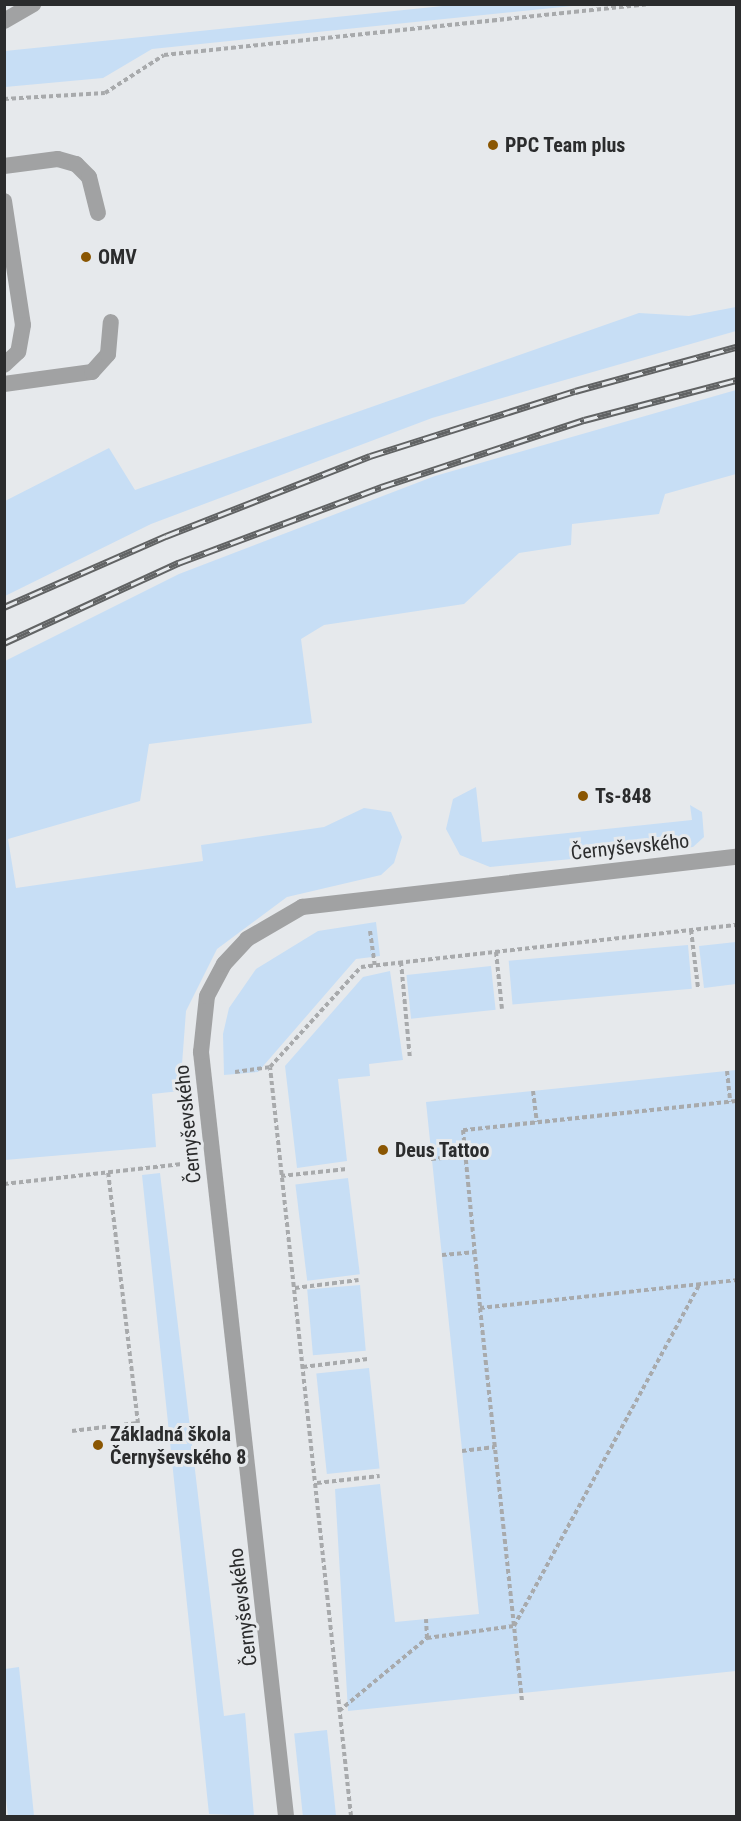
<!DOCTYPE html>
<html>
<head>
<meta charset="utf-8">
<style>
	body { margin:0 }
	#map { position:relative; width:741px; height:1821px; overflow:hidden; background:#e6e9ec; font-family:"Roboto Condensed",sans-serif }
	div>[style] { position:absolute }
	.green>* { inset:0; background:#c7def5; transform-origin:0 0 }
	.path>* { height:4px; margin-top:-2px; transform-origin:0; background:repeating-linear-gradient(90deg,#a8aaac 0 4.5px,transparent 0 7.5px) }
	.service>* { height:16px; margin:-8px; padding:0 8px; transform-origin:8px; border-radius:8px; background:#a1a2a3 }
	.minor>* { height:16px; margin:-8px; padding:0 8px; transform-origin:8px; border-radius:8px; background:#a1a2a3 }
	.rail>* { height:7px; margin-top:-3.5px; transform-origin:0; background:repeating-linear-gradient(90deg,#e6e9ec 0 14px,#616364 0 28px); box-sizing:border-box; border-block:2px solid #616364 }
	.dots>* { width:16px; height:16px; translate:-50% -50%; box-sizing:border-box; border:3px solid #e6e9ec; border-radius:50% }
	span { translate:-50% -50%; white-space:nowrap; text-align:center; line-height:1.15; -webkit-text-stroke:6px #e6e9ec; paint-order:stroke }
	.poi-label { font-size:20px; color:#2b2c2d; font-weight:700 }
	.left { translate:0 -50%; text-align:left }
	.street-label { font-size:20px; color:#2b2c2d }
	.frame { position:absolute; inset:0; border:6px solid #2b2c2d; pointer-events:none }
</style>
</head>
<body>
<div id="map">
	<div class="green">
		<div style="clip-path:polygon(462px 4px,582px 5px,152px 49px,103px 78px,5px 87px,5px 51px)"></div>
		<div style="clip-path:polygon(736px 307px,736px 331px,432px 418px,151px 524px,5px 596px,5px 501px,109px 448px,135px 490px,639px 313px,689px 316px)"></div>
		<div style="clip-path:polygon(736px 390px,736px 474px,665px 494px,659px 514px,572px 524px,571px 545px,519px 553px,464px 604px,324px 625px,301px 639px,312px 723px,149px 744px,140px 801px,8px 839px,16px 888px,203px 861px,201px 845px,324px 827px,364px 808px,391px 812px,402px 837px,394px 863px,381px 875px,287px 897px,217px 949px,186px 1011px,180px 1091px,152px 1094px,156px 1147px,5px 1160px,5px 661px,179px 574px,435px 476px)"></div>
		<div style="clip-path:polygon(476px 787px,482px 842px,692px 820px,690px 805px,702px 812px,704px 837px,693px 847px,490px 867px,460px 855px,446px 829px,453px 799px)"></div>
		<div style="clip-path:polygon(376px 922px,380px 956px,356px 959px,258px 1072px,224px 1075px,223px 1034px,229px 1008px,256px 969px,318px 931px)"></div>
		<div style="clip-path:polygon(736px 942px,736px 984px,704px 988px,699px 946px)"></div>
		<div style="left:688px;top:945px;width:44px;height:180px;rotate:85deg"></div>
		<div style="left:491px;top:966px;width:44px;height:85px;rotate:84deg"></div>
		<div style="clip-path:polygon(390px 971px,403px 1060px,369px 1064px,370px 1076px,338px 1079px,347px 1161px,297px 1168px,285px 1066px,363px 977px)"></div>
		<div style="clip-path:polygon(736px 1070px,736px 1671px,348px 1711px,335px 1489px,380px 1484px,395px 1622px,479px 1614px,426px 1102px)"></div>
		<div style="clip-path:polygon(160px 1173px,224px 1716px,245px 1713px,254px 1816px,209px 1814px,142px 1175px)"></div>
		<div style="left:348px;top:1178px;width:97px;height:53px;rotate:83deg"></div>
		<div style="left:360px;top:1285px;width:66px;height:53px;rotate:85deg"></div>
		<div style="left:369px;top:1368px;width:101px;height:53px;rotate:84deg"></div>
		<div style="clip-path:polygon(19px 1667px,34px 1816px,8px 1816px,5px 1789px,5px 1669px)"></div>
		<div style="left:327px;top:1730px;width:86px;height:33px;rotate:84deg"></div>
	</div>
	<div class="path">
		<div style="left:4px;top:99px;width:101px;rotate:-3.4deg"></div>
		<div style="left:105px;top:93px;width:70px;rotate:-32.8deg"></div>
		<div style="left:164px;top:55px;width:486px;rotate:-6deg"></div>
		<div style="left:691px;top:930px;width:58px;rotate:83.1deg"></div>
		<div style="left:370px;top:931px;width:35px;rotate:82deg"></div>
		<div style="left:496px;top:952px;width:57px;rotate:84deg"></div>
		<div style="left:401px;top:962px;width:97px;rotate:84.7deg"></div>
		<div style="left:727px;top:1071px;width:31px;rotate:84deg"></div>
		<div style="left:235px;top:1072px;width:35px;rotate:-8deg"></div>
		<div style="left:533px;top:1091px;width:31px;rotate:83deg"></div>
		<div style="left:736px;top:1101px;width:275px;rotate:173.9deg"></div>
		<div style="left:463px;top:1130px;width:179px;rotate:84.5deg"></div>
		<div style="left:480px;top:1308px;width:258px;rotate:-6.2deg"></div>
		<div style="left:431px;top:1159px;width:34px;rotate:-5deg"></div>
		<div style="left:281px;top:1176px;width:66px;rotate:-6.1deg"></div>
		<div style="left:4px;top:1184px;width:179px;rotate:-6.4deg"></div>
		<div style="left:442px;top:1255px;width:32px;rotate:-5deg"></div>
		<div style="left:295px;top:1288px;width:64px;rotate:-7.1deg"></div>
		<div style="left:480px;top:1308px;width:397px;rotate:83.9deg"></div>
		<div style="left:303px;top:1367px;width:65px;rotate:-7deg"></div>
		<div style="left:72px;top:1431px;width:66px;rotate:-6.9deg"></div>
		<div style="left:138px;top:1423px;width:253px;rotate:-96.8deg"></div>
		<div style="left:462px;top:1451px;width:33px;rotate:-7deg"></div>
		<div style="left:317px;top:1483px;width:63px;rotate:-6.3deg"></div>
		<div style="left:427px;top:1638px;width:88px;rotate:-7.9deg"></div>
		<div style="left:514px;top:1626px;width:389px;rotate:-61.5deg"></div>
		<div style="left:339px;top:1711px;width:114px;rotate:-39.7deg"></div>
		<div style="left:427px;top:1638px;width:19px;rotate:-93deg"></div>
		<div style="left:351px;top:1816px;width:753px;rotate:-96.17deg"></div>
		<div style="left:270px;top:1067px;width:135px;rotate:-47.7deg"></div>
		<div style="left:361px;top:967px;width:377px;rotate:-6.4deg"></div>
	</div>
	<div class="service">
		<div style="left:4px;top:21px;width:34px;rotate:-30deg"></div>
		<div style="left:4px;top:166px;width:54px;rotate:-7.4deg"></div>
		<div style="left:58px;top:159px;width:19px;rotate:16deg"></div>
		<div style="left:76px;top:164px;width:18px;rotate:45deg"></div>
		<div style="left:89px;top:177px;width:37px;rotate:76deg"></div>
		<div style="left:4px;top:201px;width:125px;rotate:81.3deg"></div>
		<div style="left:23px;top:325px;width:27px;rotate:100deg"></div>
		<div style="left:18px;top:352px;width:19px;rotate:137deg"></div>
		<div style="left:4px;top:384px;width:89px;rotate:-7.8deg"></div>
		<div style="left:92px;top:372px;width:24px;rotate:-48deg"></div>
		<div style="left:108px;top:354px;width:32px;rotate:-85deg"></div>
	</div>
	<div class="minor">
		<div style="left:286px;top:1816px;width:769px;rotate:-96.35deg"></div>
		<div style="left:201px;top:1052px;width:56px;rotate:-83.9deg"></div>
		<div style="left:207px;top:996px;width:36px;rotate:-62deg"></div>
		<div style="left:224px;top:964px;width:34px;rotate:-47deg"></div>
		<div style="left:247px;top:939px;width:64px;rotate:-30.2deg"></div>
		<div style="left:302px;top:907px;width:437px;rotate:-6.6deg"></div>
	</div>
	<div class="rail">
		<div style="left:4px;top:607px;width:177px;rotate:-23.7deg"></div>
		<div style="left:166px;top:536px;width:219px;rotate:-21.4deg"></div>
		<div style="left:370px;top:456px;width:215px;rotate:-17.6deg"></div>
		<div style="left:575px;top:391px;width:167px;rotate:-15.3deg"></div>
		<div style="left:4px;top:643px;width:192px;rotate:-24.7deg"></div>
		<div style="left:178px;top:563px;width:217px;rotate:-20.5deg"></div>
		<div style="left:381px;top:487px;width:214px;rotate:-18.3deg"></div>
		<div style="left:584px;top:420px;width:157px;rotate:-14.7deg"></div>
	</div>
	<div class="dots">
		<div style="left:493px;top:145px;background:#8a5602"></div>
		<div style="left:86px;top:257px;background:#8a5602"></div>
		<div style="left:583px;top:796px;background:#8a5602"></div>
		<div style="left:383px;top:1150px;background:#8a5602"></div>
		<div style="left:98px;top:1445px;background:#8a5602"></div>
	</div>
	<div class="poi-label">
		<span class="left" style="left:505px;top:145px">PPC Team plus</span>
		<span class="left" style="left:98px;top:257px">OMV</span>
		<span class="left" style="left:595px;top:796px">Ts-848</span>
		<span class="left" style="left:395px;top:1150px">Deus Tattoo</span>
		<span class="left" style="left:110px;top:1446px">Základná škola<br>Černyševského 8</span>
	</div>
	<div class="street-label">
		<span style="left:630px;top:847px;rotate:-6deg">Černyševského</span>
		<span style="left:188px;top:1124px;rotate:-96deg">Černyševského</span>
		<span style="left:243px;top:1607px;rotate:-97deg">Černyševského</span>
	</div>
	<div class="frame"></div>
</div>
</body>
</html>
